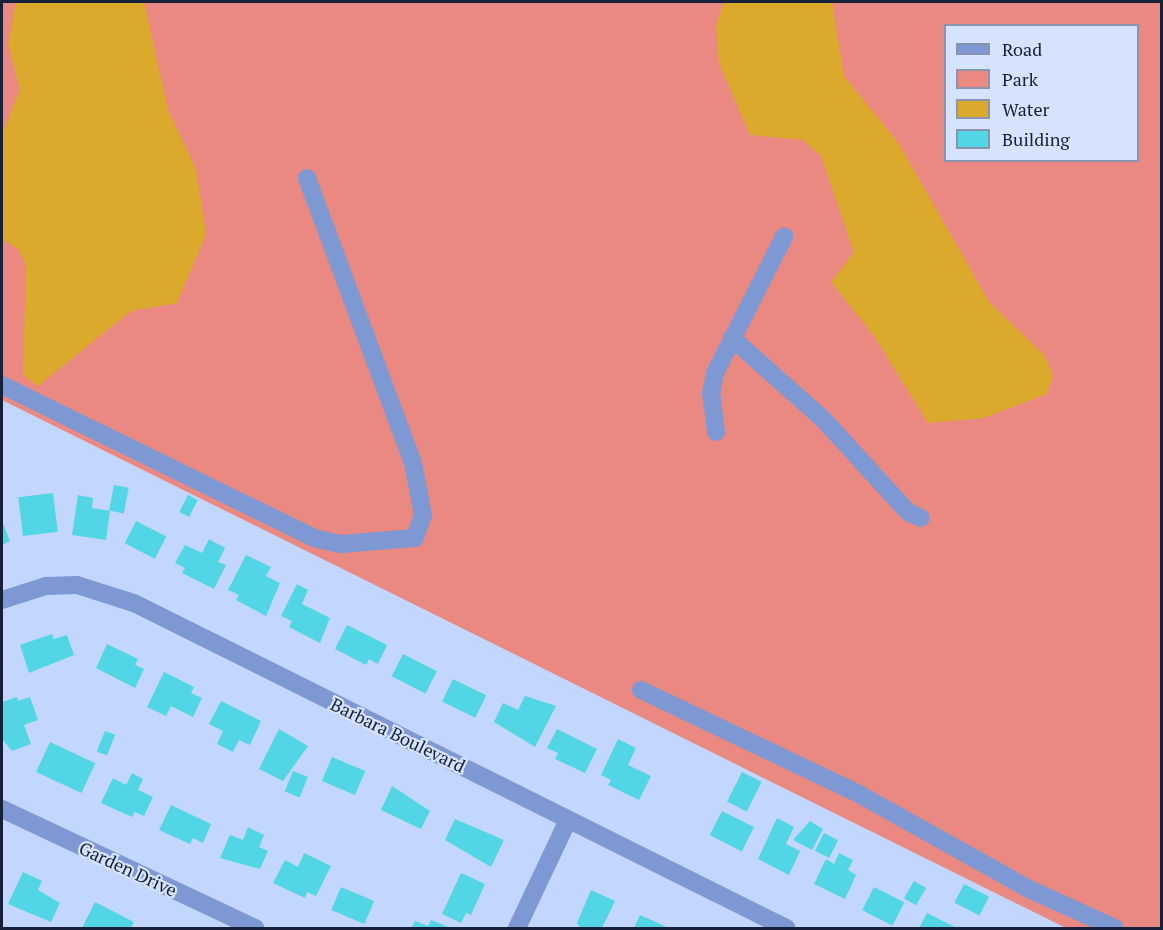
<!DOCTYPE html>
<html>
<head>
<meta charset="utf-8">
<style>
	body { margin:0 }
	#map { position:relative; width:1163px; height:930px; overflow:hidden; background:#c3d6fe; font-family:"PT Serif",serif }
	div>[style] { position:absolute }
	.green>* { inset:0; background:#ea8981 }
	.water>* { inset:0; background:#dbaa2c }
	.building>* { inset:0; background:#52d6e5; transform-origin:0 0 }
	.minor>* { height:18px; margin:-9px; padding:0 9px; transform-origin:9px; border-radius:9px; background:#7e98d3 }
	span { translate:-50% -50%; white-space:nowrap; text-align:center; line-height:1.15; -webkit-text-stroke:4.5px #d6e3fe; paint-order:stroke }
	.street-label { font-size:18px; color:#162038 }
	.frame { position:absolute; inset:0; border:3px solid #162038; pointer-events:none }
	.legend { position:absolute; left:944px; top:24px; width:195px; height:138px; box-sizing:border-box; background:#d6e3fe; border:2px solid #8995af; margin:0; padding:8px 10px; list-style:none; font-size:18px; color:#162038 }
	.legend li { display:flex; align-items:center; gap:12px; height:30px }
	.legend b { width:30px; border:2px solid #8995af }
</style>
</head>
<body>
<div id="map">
	<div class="green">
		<div style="clip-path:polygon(evenodd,2px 2px,1161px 2px,1161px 928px,1066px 928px,2px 400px,2px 2px,946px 26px,1138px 26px,1138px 160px,946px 160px,946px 26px)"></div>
	</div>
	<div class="water">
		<div style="clip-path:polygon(16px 2px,144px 2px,168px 110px,196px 169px,206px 234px,177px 303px,131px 311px,38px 386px,23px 375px,26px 264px,18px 249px,2px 239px,2px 135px,20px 89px,8px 44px)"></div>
		<div style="clip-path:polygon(724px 2px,832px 2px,844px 76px,899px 144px,989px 302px,1045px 356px,1053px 376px,1047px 394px,983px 418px,928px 423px,874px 336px,831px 282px,854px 252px,821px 156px,803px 140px,750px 135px,719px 63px,716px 26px)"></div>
	</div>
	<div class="building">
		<div style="left:114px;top:485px;width:15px;height:26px;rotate:11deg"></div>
		<div style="left:53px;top:493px;width:39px;height:35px;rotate:83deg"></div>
		<div style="clip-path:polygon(78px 495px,93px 498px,92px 508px,110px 511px,106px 540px,72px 535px)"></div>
		<div style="left:188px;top:495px;width:11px;height:19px;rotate:27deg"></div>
		<div style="clip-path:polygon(2px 521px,10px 541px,2px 545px)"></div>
		<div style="left:136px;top:521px;width:34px;height:25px;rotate:27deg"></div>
		<div style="clip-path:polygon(209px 539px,225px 548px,218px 562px,226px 565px,214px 589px,182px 573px,185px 568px,175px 563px,185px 545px,202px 553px)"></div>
		<div style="clip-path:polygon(246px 555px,271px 567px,266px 576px,280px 583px,266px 616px,236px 600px,239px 595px,228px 590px)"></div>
		<div style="clip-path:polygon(297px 584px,308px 590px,302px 604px,330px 618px,320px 643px,289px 627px,292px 621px,281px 616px)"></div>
		<div style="clip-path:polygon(347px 625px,387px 645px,378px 664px,369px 659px,366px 665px,335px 649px)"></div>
		<div style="clip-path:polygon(52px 634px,54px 639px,67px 635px,74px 655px,29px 673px,20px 645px)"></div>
		<div style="clip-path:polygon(107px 644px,138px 659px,135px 665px,144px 669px,135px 688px,96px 668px)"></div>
		<div style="left:403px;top:654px;width:38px;height:25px;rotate:27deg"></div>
		<div style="clip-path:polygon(164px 672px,194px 687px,191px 693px,202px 698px,193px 717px,171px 706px,166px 716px,147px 707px)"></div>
		<div style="left:453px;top:679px;width:37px;height:25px;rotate:26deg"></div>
		<div style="clip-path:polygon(525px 696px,556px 706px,535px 747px,494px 722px,503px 703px,518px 710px)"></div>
		<div style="clip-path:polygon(17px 697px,18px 701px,30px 697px,38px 720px,24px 725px,31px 744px,12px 751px,2px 739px,2px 702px)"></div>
		<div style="clip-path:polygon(221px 701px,261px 721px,250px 745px,239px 740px,233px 752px,217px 744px,223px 731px,209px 724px)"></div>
		<div style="clip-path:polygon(279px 729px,308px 746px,283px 781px,259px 769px)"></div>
		<div style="clip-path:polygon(557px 729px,597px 749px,585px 773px,555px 759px,558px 753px,547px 748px)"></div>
		<div style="left:105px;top:731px;width:11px;height:22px;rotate:22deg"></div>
		<div style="clip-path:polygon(618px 739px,636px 748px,628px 765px,651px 776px,639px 800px,608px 785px,611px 780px,601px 775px)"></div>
		<div style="left:50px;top:742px;width:50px;height:33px;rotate:25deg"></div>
		<div style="left:332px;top:757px;width:36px;height:26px;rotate:23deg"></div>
		<div style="left:293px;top:771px;width:16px;height:22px;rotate:22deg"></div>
		<div style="left:742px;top:772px;width:22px;height:33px;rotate:27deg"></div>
		<div style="clip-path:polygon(132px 773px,143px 779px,138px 790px,153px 797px,144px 816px,135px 812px,132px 817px,101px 803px,113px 778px,126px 785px)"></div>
		<div style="clip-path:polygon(392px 786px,430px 811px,421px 829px,381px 810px)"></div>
		<div style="clip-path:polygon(171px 805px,211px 824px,203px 843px,193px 838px,190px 844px,159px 830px)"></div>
		<div style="left:722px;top:811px;width:36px;height:27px;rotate:27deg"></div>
		<div style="clip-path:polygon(777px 818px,794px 827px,786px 844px,800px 851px,789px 875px,758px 859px)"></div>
		<div style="clip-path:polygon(455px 819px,504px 840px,491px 867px,445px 840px)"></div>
		<div style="clip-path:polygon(810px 821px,823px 829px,812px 850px,793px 840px)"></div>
		<div style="clip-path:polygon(248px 827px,264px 835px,259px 847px,268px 851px,260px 869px,220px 858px,230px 835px,243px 840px)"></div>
		<div style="left:824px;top:833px;width:16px;height:20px;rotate:27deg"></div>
		<div style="clip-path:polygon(304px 853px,331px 866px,316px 896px,307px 892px,305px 898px,273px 883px,285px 860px,298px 867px)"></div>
		<div style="clip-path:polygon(839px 853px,853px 860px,848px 870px,856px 875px,845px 899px,814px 884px,826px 859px,834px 864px)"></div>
		<div style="clip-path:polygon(23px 872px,42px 881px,38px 890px,60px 903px,51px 922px,8px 904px)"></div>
		<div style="clip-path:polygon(461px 873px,485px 884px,471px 915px,466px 913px,461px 923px,442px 914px)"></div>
		<div style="left:914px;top:881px;width:14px;height:20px;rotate:30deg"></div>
		<div style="left:964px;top:884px;width:28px;height:21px;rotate:27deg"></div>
		<div style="left:341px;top:887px;width:36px;height:25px;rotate:23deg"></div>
		<div style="left:874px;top:887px;width:34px;height:26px;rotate:27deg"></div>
		<div style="clip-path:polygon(591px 890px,615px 901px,602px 928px,580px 928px,577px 923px)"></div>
		<div style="clip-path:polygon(95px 902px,134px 922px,131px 928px,82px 928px)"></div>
		<div style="clip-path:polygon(927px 913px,955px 927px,955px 928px,919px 928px)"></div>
		<div style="clip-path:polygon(640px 915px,669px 928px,634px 928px)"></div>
		<div style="clip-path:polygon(431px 920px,451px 928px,411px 928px,415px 921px,428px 926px)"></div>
	</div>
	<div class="minor">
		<div style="left:732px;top:338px;width:122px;rotate:41.7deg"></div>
		<div style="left:823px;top:419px;width:126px;rotate:47.6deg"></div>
		<div style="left:908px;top:512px;width:14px;rotate:25deg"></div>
		<div style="left:2px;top:385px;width:347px;rotate:26.1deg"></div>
		<div style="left:314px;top:538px;width:28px;rotate:13deg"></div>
		<div style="left:341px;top:544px;width:74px;rotate:-4.6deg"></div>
		<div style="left:415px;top:538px;width:24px;rotate:-71deg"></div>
		<div style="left:423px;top:515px;width:53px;rotate:-100.9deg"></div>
		<div style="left:413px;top:463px;width:304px;rotate:-110.4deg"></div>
		<div style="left:716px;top:432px;width:38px;rotate:-97deg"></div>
		<div style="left:711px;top:394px;width:21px;rotate:-79deg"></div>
		<div style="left:715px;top:373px;width:153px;rotate:-63.1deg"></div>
		<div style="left:2px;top:600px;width:46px;rotate:-17.7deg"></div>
		<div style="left:46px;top:586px;width:31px;rotate:-2deg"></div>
		<div style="left:77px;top:585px;width:60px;rotate:17.5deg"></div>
		<div style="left:134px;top:603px;width:729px;rotate:26.49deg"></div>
		<div style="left:641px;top:690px;width:242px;rotate:25.5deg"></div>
		<div style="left:859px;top:794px;width:195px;rotate:29.2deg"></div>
		<div style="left:1029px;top:889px;width:94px;rotate:24.4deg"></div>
		<div style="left:2px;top:809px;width:280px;rotate:25.2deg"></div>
		<div style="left:517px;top:928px;width:119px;rotate:-64.7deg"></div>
	</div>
	<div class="street-label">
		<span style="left:398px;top:735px;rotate:26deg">Barbara Boulevard</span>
		<span style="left:128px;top:869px;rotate:25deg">Garden Drive</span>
	</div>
	<div class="frame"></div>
	<ul class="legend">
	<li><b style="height:8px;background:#7e98d3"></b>Road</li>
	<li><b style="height:16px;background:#ea8981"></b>Park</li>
	<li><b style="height:16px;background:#dbaa2c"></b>Water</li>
	<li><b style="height:16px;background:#52d6e5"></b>Building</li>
	</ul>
</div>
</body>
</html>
